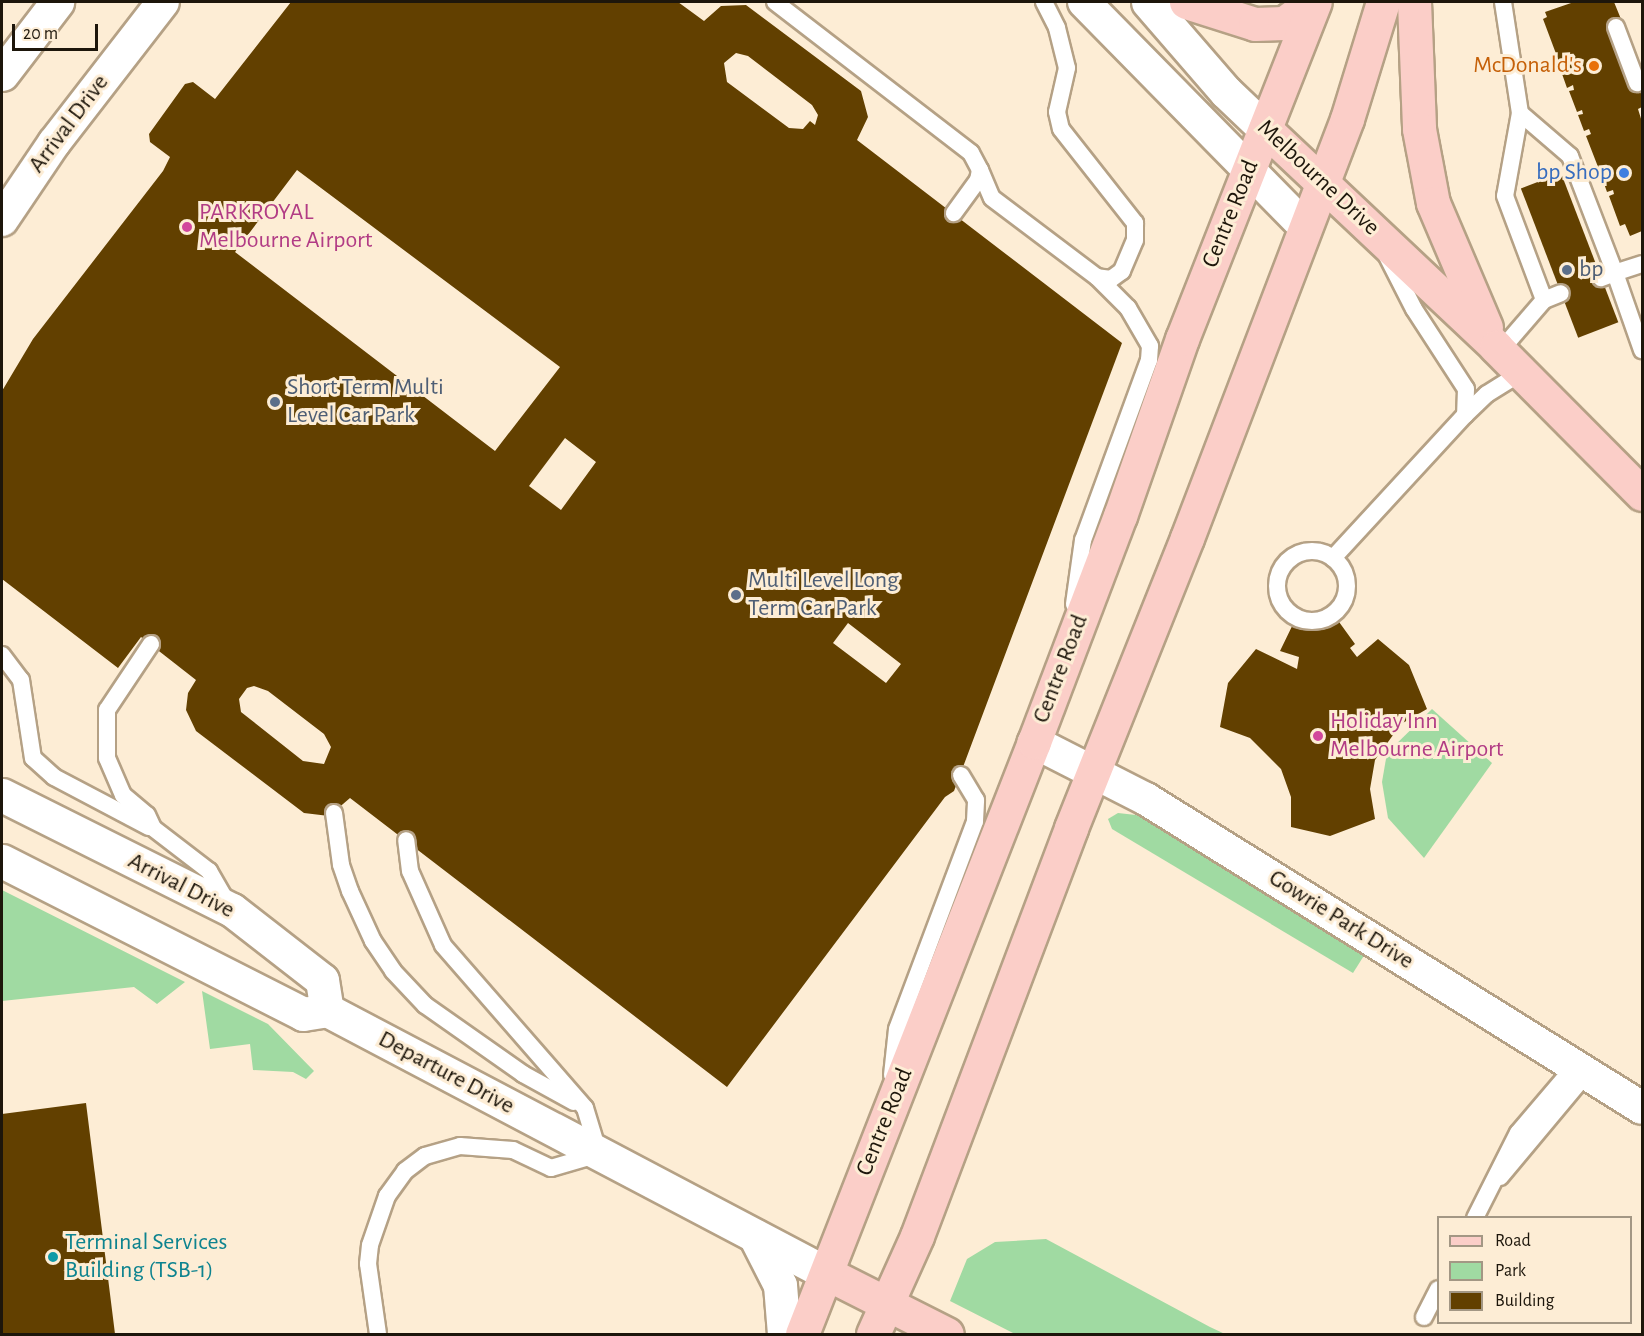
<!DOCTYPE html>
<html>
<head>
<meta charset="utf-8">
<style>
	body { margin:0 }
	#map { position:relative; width:1644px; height:1336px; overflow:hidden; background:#fdedd5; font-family:"Alegreya Sans",sans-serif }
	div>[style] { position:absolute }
	.green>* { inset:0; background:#a0daa2 }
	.building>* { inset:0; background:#624000; transform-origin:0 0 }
	.roads { filter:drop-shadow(2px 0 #b5a185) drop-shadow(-2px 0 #b5a185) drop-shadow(0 2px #b5a185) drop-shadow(0 -2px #b5a185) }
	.service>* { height:16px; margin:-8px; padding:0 8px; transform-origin:8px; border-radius:8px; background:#fff }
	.service>.ring { margin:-8px; padding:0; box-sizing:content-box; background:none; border:16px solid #fff; border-radius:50% }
	.minor>* { height:32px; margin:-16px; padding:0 16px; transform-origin:16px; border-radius:16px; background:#fff }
	.tertiary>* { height:33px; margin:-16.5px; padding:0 16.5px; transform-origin:16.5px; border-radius:16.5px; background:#fff }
	.primary>* { height:33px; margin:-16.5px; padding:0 16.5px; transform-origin:16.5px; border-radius:16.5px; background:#fbcec8 }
	.dots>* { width:16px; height:16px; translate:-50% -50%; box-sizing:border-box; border:3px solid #fdedd5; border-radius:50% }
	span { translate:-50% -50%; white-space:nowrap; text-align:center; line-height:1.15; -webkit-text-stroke:6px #fdedd5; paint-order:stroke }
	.food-label { font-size:24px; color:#c56008 }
	.right { translate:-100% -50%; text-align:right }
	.street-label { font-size:24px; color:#1d160b }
	.shop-label { font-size:24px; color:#366cbe }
	.hotel-label { font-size:24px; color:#b23c85 }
	.left { translate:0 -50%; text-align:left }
	.service-label { font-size:24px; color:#4e5e75 }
	.culture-label { font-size:24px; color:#0d838f }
	.frame { position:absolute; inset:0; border:3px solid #1d160b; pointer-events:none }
	.legend { position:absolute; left:1437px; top:1216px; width:195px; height:108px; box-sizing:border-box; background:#fdedd5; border:2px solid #a39784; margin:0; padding:8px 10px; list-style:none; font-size:18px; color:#1d160b }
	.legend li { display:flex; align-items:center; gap:12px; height:30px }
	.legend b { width:30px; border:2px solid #a39784 }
	.scale { position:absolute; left:12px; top:24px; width:86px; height:27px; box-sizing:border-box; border:3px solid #1d160b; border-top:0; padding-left:8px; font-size:18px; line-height:21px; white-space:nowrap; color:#1d160b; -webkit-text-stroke:4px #fdedd5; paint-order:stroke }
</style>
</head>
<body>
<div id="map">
	<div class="green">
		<div style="clip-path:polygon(1432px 709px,1492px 763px,1424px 858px,1388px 818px,1382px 782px,1387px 753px)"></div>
		<div style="clip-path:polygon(1118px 813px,1136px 815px,1153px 822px,1365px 954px,1353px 973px,1112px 829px,1108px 819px)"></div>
		<div style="clip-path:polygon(2px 890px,185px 982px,157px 1004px,134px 987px,2px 1001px)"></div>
		<div style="clip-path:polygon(202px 991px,268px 1024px,314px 1071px,306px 1079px,293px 1072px,253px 1070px,250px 1044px,210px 1049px)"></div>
		<div style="clip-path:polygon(1046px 1239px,1210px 1327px,1225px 1334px,1015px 1334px,950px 1301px,967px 1259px,995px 1242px)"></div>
	</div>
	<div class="building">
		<div style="clip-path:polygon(evenodd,291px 2px,678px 2px,704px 21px,721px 6px,746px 5px,861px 91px,868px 117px,857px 140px,1122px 343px,954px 791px,945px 797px,727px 1087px,350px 798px,329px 816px,304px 813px,196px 731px,186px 710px,188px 693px,196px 680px,141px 637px,118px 668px,2px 579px,2px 391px,33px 339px,163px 171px,170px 157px,150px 142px,149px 134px,185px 84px,193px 82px,215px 99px,291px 2px,736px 53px,748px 56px,812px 105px,818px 115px,815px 125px,810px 121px,803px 129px,789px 128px,727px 82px,724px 63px,736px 53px,291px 2px,297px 170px,560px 367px,495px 451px,235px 252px,297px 170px,291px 2px,565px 438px,596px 462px,561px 510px,529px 486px,565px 438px,291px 2px,848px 623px,901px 664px,886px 683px,833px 643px,848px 623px,291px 2px,254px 686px,268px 691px,324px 734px,331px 747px,324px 764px,303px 761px,241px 712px,239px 699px,247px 688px,254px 686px)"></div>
		<div style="clip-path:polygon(1574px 2px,1614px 2px,1623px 24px,1608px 30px,1630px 86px,1642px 80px,1642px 107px,1638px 109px,1642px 122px,1642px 231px,1630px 236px,1625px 224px,1620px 226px,1609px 196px,1614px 194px,1613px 190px,1607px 192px,1601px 175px,1607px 174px,1605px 170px,1600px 172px,1586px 136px,1591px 134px,1589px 129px,1584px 131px,1578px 115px,1583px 114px,1582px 110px,1577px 112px,1569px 91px,1574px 90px,1573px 85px,1567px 88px,1561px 71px,1567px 69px,1566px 65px,1561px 67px,1543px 19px,1547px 17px,1545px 12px)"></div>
		<div style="left:1561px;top:173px;width:160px;height:43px;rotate:69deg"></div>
		<div style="clip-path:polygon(1334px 615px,1355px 644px,1350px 648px,1357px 657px,1378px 639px,1409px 665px,1427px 709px,1401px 724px,1375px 760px,1370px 789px,1375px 819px,1330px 836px,1291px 827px,1291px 797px,1281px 769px,1250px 738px,1220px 727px,1228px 683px,1256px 649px,1297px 669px,1299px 657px,1280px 651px,1296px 618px,1318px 622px)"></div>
		<div style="clip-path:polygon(86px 1103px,115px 1334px,2px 1334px,2px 1114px)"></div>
	</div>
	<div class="roads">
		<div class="service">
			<div style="left:775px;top:2px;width:247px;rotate:37.6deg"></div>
			<div style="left:971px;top:153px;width:19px;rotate:62deg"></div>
			<div style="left:980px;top:170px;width:10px;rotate:101deg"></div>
			<div style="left:978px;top:180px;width:41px;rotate:126deg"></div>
			<div style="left:1044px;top:2px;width:29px;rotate:63deg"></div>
			<div style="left:1057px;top:28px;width:41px;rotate:76deg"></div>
			<div style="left:1067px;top:68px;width:45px;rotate:102.8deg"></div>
			<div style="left:1057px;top:112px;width:17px;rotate:77deg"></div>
			<div style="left:1061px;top:129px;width:120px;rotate:51.8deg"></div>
			<div style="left:1135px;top:223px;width:17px;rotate:90deg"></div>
			<div style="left:1135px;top:240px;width:34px;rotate:113deg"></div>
			<div style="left:1122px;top:271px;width:14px;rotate:144deg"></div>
			<div style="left:1111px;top:279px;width:14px;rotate:-172deg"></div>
			<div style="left:1503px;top:2px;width:112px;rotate:81.3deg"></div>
			<div style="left:1520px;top:113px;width:66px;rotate:40.7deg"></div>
			<div style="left:1570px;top:156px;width:125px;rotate:69deg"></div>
			<div style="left:1615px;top:273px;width:15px;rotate:160deg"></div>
			<div style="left:1616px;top:27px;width:60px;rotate:69.4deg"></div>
			<div style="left:1520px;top:113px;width:84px;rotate:100.2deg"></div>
			<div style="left:1505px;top:196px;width:111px;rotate:69.4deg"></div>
			<div style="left:980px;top:170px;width:30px;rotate:67deg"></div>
			<div style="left:992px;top:198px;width:131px;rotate:37deg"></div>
			<div style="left:1097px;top:277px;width:44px;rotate:45deg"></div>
			<div style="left:1128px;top:308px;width:44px;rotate:59.9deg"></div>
			<div style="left:1150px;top:346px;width:14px;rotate:94deg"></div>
			<div style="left:1149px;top:360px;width:192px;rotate:110.1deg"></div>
			<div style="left:1083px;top:540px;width:65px;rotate:98deg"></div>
			<div style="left:1387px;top:256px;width:59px;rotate:63deg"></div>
			<div style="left:1414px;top:309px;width:95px;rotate:57deg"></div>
			<div style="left:1466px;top:389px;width:26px;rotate:92deg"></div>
			<div style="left:1642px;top:264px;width:28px;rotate:162deg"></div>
			<div style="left:1615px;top:273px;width:82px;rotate:70.7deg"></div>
			<div style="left:1500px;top:351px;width:67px;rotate:-49.2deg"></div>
			<div style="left:1544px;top:300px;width:18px;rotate:-22deg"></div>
			<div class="ring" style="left:1277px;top:551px;width:54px;height:54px"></div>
			<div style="left:1333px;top:558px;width:195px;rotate:-47.3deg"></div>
			<div style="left:1465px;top:415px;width:30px;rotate:-44deg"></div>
			<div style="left:1487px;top:394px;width:38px;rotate:-32deg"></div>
			<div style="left:151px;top:644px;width:79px;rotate:123.7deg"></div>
			<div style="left:107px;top:710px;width:48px;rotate:90deg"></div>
			<div style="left:107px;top:758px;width:40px;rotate:66.6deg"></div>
			<div style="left:123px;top:795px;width:31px;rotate:40deg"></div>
			<div style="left:147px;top:815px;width:14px;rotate:65deg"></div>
			<div style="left:153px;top:828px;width:71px;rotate:37.5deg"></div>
			<div style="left:209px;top:871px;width:36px;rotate:60deg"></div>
			<div style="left:2px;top:655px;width:31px;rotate:53deg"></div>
			<div style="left:21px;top:680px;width:79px;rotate:81.3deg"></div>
			<div style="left:33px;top:758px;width:28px;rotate:42deg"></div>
			<div style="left:54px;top:777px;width:107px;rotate:27.8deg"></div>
			<div style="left:334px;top:813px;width:52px;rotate:82.3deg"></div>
			<div style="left:341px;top:865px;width:28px;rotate:71deg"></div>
			<div style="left:350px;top:891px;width:55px;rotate:65.3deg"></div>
			<div style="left:373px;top:941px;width:36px;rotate:56deg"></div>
			<div style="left:393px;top:971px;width:47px;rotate:46.7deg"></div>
			<div style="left:425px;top:1005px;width:120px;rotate:35.1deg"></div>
			<div style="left:523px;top:1074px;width:58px;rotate:28.8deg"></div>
			<div style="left:892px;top:1075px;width:46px;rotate:-83.8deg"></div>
			<div style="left:897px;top:1029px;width:222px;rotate:-69.4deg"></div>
			<div style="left:975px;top:821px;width:21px;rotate:-87deg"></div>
			<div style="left:976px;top:800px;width:29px;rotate:-121deg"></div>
			<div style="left:1500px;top:1177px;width:136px;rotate:-50.1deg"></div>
			<div style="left:1475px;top:1218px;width:95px;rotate:-63.2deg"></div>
			<div style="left:1518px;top:1133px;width:88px;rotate:-49.6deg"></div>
			<div style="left:1424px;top:1317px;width:31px;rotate:-63deg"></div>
			<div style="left:378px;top:1334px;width:71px;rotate:-98.1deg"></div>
			<div style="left:368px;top:1264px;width:19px;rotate:-84deg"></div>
			<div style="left:370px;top:1245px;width:52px;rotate:-70.9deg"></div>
			<div style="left:387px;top:1196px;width:31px;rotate:-54deg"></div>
			<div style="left:405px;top:1171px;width:25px;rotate:-37deg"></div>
			<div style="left:425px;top:1156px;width:36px;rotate:-16deg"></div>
			<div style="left:460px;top:1146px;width:53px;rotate:4.3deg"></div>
			<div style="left:513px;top:1150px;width:42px;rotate:25.3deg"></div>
			<div style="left:551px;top:1168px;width:50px;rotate:-16.3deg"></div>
			<div style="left:599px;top:1154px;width:48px;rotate:-106.9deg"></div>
			<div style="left:585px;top:1108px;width:216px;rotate:-131.1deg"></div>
			<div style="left:443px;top:945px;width:81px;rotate:-114deg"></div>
			<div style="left:410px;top:871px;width:31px;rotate:-97deg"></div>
		</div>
		<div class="minor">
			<div style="left:1084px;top:2px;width:315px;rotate:45.5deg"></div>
			<div style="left:2px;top:220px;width:93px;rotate:-56deg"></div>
			<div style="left:54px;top:143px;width:178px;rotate:-52.3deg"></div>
			<div style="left:1034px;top:742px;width:126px;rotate:27deg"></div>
			<div style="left:1146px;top:799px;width:584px;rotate:31.92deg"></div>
		</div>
		<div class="tertiary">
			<div style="left:1148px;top:2px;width:119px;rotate:49.1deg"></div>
			<div style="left:1226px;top:92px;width:54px;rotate:43.5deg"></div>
			<div style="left:2px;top:74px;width:91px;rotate:-52.6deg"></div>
			<div style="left:2px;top:795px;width:257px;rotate:26.6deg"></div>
			<div style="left:232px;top:910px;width:114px;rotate:37.9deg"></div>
			<div style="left:322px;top:980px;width:30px;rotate:81deg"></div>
			<div style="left:2px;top:861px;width:338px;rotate:26.9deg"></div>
			<div style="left:303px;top:1014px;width:24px;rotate:-9deg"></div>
			<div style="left:327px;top:1010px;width:566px;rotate:27.79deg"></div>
			<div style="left:755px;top:1236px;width:55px;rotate:63deg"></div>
			<div style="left:780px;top:1285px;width:49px;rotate:85.3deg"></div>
		</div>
		<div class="primary">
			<div style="left:1186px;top:2px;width:72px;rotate:17.7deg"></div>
			<div style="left:1255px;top:24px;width:29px;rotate:-2deg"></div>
			<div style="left:1284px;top:23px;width:36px;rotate:-36deg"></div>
			<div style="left:1414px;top:2px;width:127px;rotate:87.7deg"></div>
			<div style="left:1419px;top:129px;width:75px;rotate:79.3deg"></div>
			<div style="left:1433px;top:203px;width:135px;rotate:66.9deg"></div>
			<div style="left:1265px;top:129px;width:318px;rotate:43.3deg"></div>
			<div style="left:1496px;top:347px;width:207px;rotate:45.2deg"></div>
			<div style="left:828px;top:1274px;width:133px;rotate:26.8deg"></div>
			<div style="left:802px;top:1334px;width:636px;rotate:-68.6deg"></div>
			<div style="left:1034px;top:742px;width:242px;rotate:-69.2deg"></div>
			<div style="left:1120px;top:516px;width:188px;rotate:-70.7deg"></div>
			<div style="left:1182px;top:339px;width:362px;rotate:-68.5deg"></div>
			<div style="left:873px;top:1334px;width:107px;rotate:-65.8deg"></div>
			<div style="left:917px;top:1236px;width:436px;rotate:-69.3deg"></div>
			<div style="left:1071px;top:828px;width:312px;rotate:-68.2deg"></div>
			<div style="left:1187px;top:538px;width:449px;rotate:-69.1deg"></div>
			<div style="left:1347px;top:119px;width:122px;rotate:-72.9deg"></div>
		</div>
	</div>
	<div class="dots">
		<div style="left:1594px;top:66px;background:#e8710a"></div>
		<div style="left:1624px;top:173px;background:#3f7fe0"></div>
		<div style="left:187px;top:227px;background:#d1479c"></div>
		<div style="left:1567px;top:270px;background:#5c6f8a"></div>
		<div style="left:275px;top:402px;background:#5c6f8a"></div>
		<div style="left:736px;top:595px;background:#5c6f8a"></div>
		<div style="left:1318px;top:736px;background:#d1479c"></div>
		<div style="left:53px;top:1257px;background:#0f9aa8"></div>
	</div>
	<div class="food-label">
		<span class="right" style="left:1582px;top:66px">McDonald's</span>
	</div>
	<div class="street-label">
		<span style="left:69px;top:124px;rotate:-53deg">Arrival Drive</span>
		<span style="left:1318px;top:178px;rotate:43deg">Melbourne Drive</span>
		<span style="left:1231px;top:214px;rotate:-68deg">Centre Road</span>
		<span style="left:1061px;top:669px;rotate:-69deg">Centre Road</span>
		<span style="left:181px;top:886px;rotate:27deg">Arrival Drive</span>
		<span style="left:1341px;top:920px;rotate:32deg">Gowrie Park Drive</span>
		<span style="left:446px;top:1073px;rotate:28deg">Departure Drive</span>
		<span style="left:885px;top:1122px;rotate:-68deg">Centre Road</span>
	</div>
	<div class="shop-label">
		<span class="right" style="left:1612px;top:173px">bp Shop</span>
	</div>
	<div class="hotel-label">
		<span class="left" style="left:199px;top:227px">PARKROYAL<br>Melbourne Airport</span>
		<span class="left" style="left:1330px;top:736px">Holiday Inn<br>Melbourne Airport</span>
	</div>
	<div class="service-label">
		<span class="left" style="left:1579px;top:270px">bp</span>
		<span class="left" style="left:287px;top:402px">Short Term Multi<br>Level Car Park</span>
		<span class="left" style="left:748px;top:595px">Multi Level Long<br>Term Car Park</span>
	</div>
	<div class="culture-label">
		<span class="left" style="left:65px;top:1257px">Terminal Services<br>Building (TSB-1)</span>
	</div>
	<div class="frame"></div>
	<ul class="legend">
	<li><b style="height:8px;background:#fbcec8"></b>Road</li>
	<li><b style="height:16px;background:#a0daa2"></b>Park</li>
	<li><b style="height:16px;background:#624000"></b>Building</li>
	</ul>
	<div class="scale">20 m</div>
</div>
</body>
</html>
